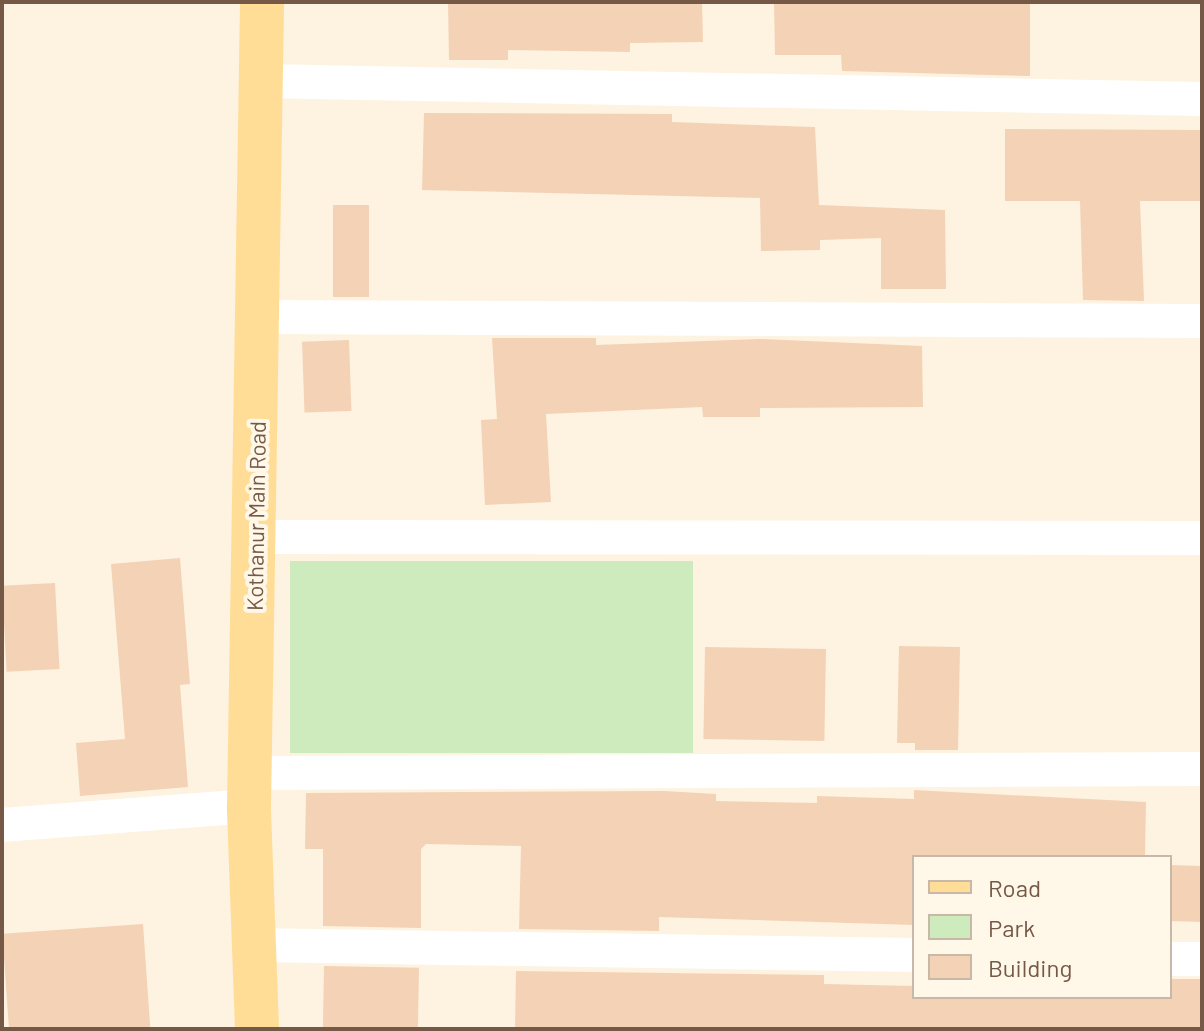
<!DOCTYPE html>
<html>
<head>
<meta charset="utf-8">
<style>
	body { margin:0 }
	#map { position:relative; width:1204px; height:1031px; overflow:hidden; background:#fdf3e0; font-family:Barlow,sans-serif }
	div>[style] { position:absolute }
	.green>* { inset:0; background:#ceebbe; transform-origin:0 0 }
	.building>* { inset:0; background:#f4d2b6; transform-origin:0 0 }
	.minor>* { height:34px; margin:-17px; padding:0 17px; transform-origin:17px; border-radius:17px; background:#fff }
	.major>* { height:44px; margin:-22px; padding:0 22px; transform-origin:22px; border-radius:22px; background:#ffdd96 }
	span { translate:-50% -50%; white-space:nowrap; text-align:center; line-height:1.15; -webkit-text-stroke:8px #fff7e8; paint-order:stroke }
	.street-label { font-size:22px; color:#755946 }
	.frame { position:absolute; inset:0; border:4px solid #755946; pointer-events:none }
	.legend { position:absolute; left:912px; top:855px; width:260px; height:144px; box-sizing:border-box; background:#fff7e8; border:2px solid #c8b8a7; margin:0; padding:10px 14px; list-style:none; font-size:24px; color:#755946 }
	.legend li { display:flex; align-items:center; gap:16px; height:40px }
	.legend b { width:40px; border:2px solid #c8b8a7 }
</style>
</head>
<body>
<div id="map">
	<div class="green">
		<div style="left:290px;top:561px;width:403px;height:192px"></div>
	</div>
	<div class="building">
		<div style="clip-path:polygon(448px 2px,702px 2px,703px 42px,630px 43px,630px 52px,508px 50px,508px 60px,449px 60px)"></div>
		<div style="clip-path:polygon(774px 2px,1030px 2px,1030px 76px,842px 71px,841px 55px,775px 55px)"></div>
		<div style="clip-path:polygon(424px 113px,672px 114px,672px 122px,815px 127px,819px 205px,945px 210px,946px 289px,881px 289px,881px 238px,820px 240px,820px 250px,761px 251px,760px 198px,422px 190px)"></div>
		<div style="clip-path:polygon(1005px 129px,1202px 130px,1202px 201px,1140px 201px,1144px 301px,1083px 300px,1080px 201px,1005px 201px)"></div>
		<div style="left:333px;top:205px;width:36px;height:92px"></div>
		<div style="clip-path:polygon(492px 338px,596px 338px,596px 345px,760px 339px,922px 346px,923px 407px,760px 408px,760px 417px,703px 417px,702px 407px,546px 414px,551px 502px,485px 505px,481px 420px,497px 419px)"></div>
		<div style="left:349px;top:340px;width:71px;height:47px;rotate:88deg"></div>
		<div style="clip-path:polygon(180px 558px,190px 684px,180px 685px,188px 787px,80px 796px,76px 743px,125px 739px,111px 564px)"></div>
		<div style="left:55px;top:583px;width:86px;height:53px;rotate:87deg"></div>
		<div style="clip-path:polygon(899px 646px,960px 647px,958px 750px,915px 750px,915px 743px,897px 743px)"></div>
		<div style="left:705px;top:647px;width:121px;height:92px;rotate:1deg"></div>
		<div style="clip-path:polygon(914px 790px,1146px 802px,1145px 857px,914px 857px,914px 925px,659px 917px,659px 931px,519px 929px,521px 846px,426px 844px,421px 849px,421px 928px,323px 926px,323px 849px,305px 849px,306px 793px,664px 791px,716px 794px,716px 801px,817px 803px,817px 796px,914px 799px)"></div>
		<div style="left:1170px;top:865px;width:32px;height:56px;rotate:2deg"></div>
		<div style="left:143px;top:924px;width:105px;height:141px;rotate:86deg"></div>
		<div style="left:324px;top:966px;width:95px;height:63px;rotate:1deg"></div>
		<div style="clip-path:polygon(516px 971px,824px 975px,824px 984px,914px 986px,914px 997px,1170px 997px,1170px 979px,1202px 979px,1202px 1029px,515px 1029px)"></div>
	</div>
	<div class="minor">
		<div style="left:262px;top:81px;width:940px;rotate:1.1deg"></div>
		<div style="left:261px;top:317px;width:941px;rotate:0.24deg"></div>
		<div style="left:256px;top:537px;width:946px;rotate:0.06deg"></div>
		<div style="left:249px;top:773px;width:953px;rotate:-0.24deg"></div>
		<div style="left:2px;top:825px;width:248px;rotate:-4.4deg"></div>
		<div style="left:253px;top:945px;width:661px;rotate:0.87deg"></div>
		<div style="left:1170px;top:959px;width:32px"></div>
	</div>
	<div class="major">
		<div style="left:257px;top:1029px;width:223px;rotate:-92.1deg"></div>
		<div style="left:249px;top:806px;width:804px;rotate:-89.07deg"></div>
	</div>
	<div class="street-label">
		<span style="left:256px;top:516px;rotate:-89deg">Kothanur Main Road</span>
	</div>
	<div class="frame"></div>
	<ul class="legend">
	<li><b style="height:10px;background:#ffdd96"></b>Road</li>
	<li><b style="height:22px;background:#ceebbe"></b>Park</li>
	<li><b style="height:22px;background:#f4d2b6"></b>Building</li>
	</ul>
</div>
</body>
</html>
